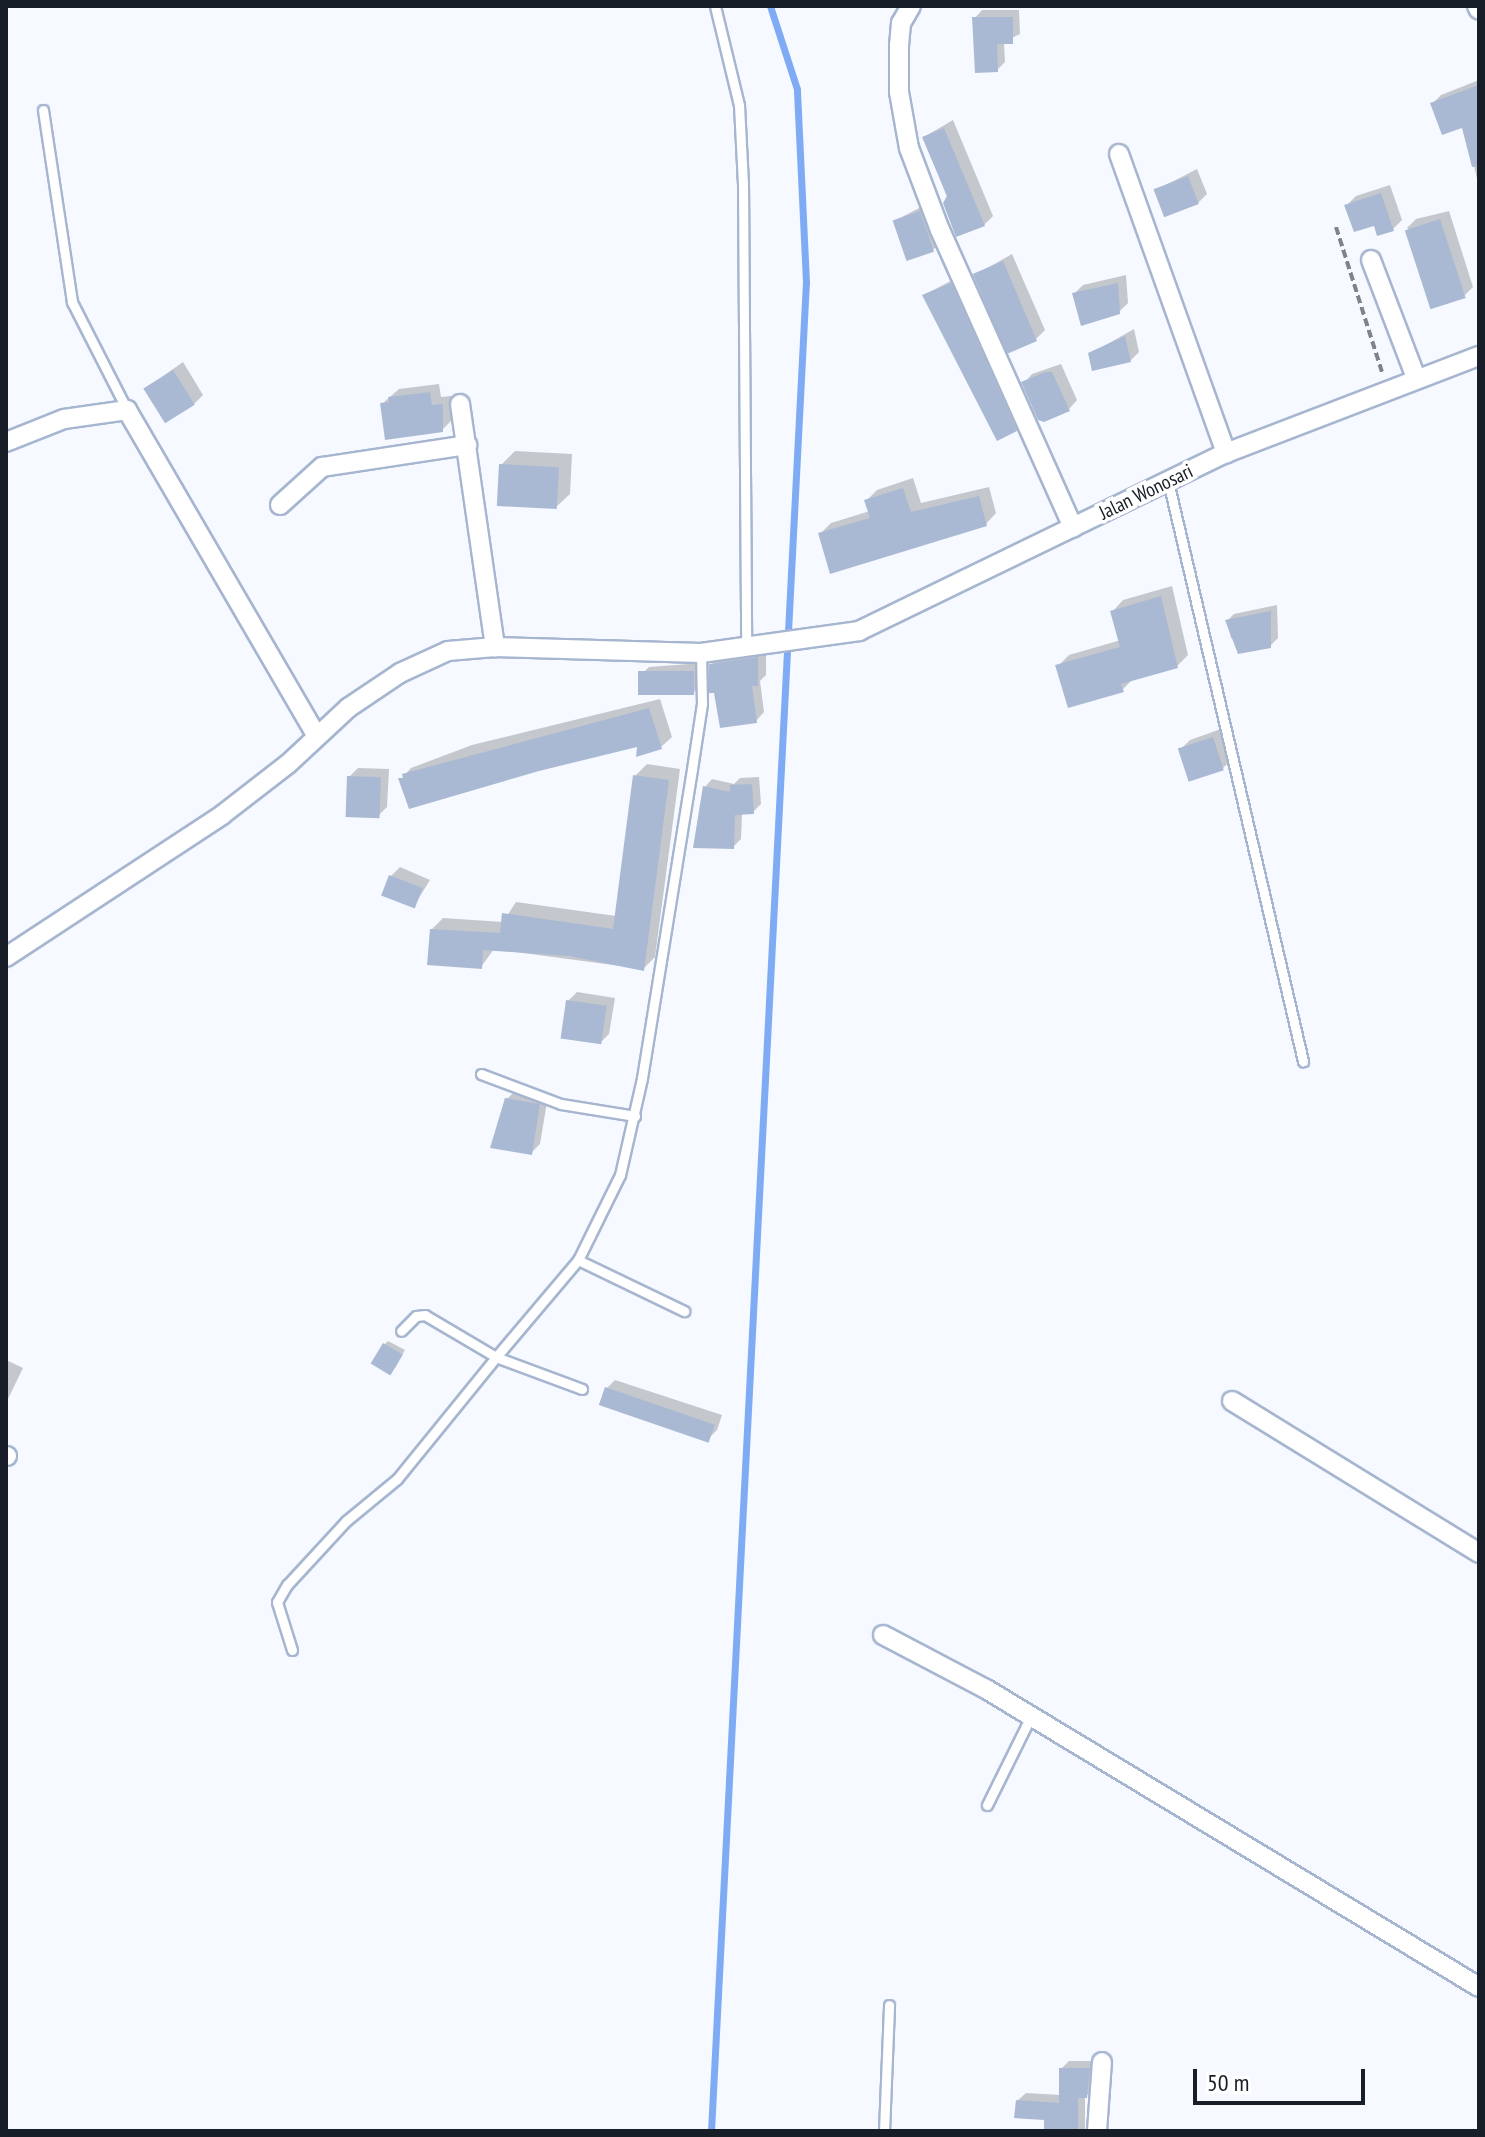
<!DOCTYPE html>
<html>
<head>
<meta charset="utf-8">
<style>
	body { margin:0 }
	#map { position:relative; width:1485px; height:2137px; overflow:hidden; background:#f6f9ff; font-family:"PT Sans Narrow",sans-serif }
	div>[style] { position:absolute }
	.shadow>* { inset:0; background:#0003 }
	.stream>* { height:7px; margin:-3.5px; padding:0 3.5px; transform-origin:3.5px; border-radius:3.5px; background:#7fabf4 }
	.building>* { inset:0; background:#aab9d3; transform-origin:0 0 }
	.path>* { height:4px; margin-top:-2px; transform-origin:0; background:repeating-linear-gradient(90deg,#7e828a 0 8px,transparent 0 12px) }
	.roads { filter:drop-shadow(2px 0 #a7b6d0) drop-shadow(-2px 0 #a7b6d0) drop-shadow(0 2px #a7b6d0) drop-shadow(0 -2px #a7b6d0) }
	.lane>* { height:9px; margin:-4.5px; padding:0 4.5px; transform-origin:4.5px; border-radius:4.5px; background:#fff }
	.street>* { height:18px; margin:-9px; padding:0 9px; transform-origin:9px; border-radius:9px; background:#fff }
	span { translate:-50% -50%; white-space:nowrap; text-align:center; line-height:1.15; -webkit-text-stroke:7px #fff; paint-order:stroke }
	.street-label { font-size:20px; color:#181e27 }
	.frame { position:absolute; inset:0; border:8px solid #181e27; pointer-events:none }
	.scale { position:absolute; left:1193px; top:2069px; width:172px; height:36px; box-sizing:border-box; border:4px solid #181e27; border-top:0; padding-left:10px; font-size:24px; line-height:28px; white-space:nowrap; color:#181e27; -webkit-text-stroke:6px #fff; paint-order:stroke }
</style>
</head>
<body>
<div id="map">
	<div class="shadow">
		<div style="clip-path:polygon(982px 10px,1019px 10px,1020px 34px,1004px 42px,1005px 62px,997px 70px,975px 18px)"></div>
		<div style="clip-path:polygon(1479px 80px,1479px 183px,1478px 183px,1464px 125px,1432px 104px,1441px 95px)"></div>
		<div style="clip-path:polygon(953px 120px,993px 216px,984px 225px,947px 197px,924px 137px)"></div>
		<div style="clip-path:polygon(1197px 169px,1207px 194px,1198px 203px,1156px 190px)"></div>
		<div style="clip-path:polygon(1390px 185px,1402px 220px,1393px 229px,1347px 205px,1356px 196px)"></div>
		<div style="clip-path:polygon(929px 203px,941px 241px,933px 250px,894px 221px)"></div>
		<div style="clip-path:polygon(1449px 211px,1473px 287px,1464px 296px,1407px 228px,1416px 219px)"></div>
		<div style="clip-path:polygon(1012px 254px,1045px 330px,1036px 339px,975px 275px)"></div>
		<div style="clip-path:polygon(1126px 275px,1128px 303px,1119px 312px,1074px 294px,1083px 285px)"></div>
		<div style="clip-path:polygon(960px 276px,1024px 421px,1016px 430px,924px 295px)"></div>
		<div style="clip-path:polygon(1134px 329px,1139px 352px,1130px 361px,1090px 354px)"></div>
		<div style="clip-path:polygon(183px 362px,203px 395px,194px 404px,146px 388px)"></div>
		<div style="clip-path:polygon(1061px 364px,1077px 400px,1069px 409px,1024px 383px,1032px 374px)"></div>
		<div style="clip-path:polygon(439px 384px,441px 397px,451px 396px,451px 421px,442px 430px,382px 404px,399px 389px)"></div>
		<div style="clip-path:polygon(515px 451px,572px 454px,570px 494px,556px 507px,501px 465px)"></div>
		<div style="clip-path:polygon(913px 478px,921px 503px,989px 487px,996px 513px,986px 524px,820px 534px,831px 523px,870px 511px,866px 501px,877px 490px)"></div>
		<div style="clip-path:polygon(1172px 586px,1188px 655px,1177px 666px,1133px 679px,1122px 690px,1058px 666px,1069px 655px,1121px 640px,1112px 612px,1123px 600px)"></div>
		<div style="clip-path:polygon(1277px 605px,1278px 638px,1270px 646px,1231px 638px,1227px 621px,1234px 614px)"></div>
		<div style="clip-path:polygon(766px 649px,766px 675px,760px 681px,764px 712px,756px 721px,711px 665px,720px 656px)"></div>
		<div style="clip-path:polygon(702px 663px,702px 684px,693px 693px,640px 676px,649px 667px)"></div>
		<div style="clip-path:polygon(660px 699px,672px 737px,661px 747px,639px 745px,539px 769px,401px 779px,411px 768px,472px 745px)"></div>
		<div style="clip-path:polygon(1221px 729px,1232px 759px,1223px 768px,1181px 749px,1190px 740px)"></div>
		<div style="clip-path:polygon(647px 764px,680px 769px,655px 957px,643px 969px,494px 949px,481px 967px,431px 930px,443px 918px,503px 922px,516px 902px,616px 916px,635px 776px)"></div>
		<div style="clip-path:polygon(358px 768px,389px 769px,387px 807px,378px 816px,349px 777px)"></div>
		<div style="clip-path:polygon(759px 777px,761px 804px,753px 812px,742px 813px,741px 839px,733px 847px,705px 787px,712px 779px,734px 784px,740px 778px)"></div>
		<div style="clip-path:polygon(400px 867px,430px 880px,414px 906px,391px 876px)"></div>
		<div style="clip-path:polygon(577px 992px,615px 998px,609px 1034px,600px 1043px,568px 1001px)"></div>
		<div style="clip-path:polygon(516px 1090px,548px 1096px,540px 1144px,531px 1153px,507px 1099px)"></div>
		<div style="clip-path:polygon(388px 1341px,405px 1350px,395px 1368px,385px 1344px)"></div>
		<div style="clip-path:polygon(6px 1360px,23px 1368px,6px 1403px)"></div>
		<div style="clip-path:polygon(615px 1380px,722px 1415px,717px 1430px,708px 1439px,606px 1389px)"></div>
		<div style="clip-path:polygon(1069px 2061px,1097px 2061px,1095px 2087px,1085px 2097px,1085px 2131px,1046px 2131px,1046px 2118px,1017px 2101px,1026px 2093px,1061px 2095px,1061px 2069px)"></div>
	</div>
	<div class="stream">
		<div style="left:711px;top:2131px;width:1851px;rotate:-87.06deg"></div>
		<div style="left:806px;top:282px;width:193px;rotate:-92.7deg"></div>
		<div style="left:797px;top:89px;width:87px;rotate:-108deg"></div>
	</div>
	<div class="building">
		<div style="clip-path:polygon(972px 17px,1013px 17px,1013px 44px,997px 44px,998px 72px,975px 73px)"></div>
		<div style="clip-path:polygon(1479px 85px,1479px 166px,1472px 167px,1462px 128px,1442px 135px,1430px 103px)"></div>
		<div style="clip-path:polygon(944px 128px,985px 226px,956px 237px,943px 203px,947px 196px,922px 137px)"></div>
		<div style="left:1188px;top:176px;width:30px;height:37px;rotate:69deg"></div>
		<div style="clip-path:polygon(1381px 193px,1394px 231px,1377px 236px,1374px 226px,1354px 232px,1344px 205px)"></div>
		<div style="left:920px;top:211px;width:43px;height:29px;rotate:71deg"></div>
		<div style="left:1440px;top:219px;width:83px;height:37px;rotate:72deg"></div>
		<div style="left:1003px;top:261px;width:87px;height:33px;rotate:67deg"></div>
		<div style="clip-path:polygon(951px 283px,1017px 431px,997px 441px,922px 295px)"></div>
		<div style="clip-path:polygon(1118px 283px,1120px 314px,1081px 326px,1072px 293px)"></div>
		<div style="clip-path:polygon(1125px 336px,1131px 362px,1092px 371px,1088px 353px)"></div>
		<div style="left:173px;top:370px;width:41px;height:35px;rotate:58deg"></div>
		<div style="clip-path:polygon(1045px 372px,1052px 372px,1070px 411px,1044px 422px,1038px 420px,1021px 382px)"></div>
		<div style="clip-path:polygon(430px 392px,432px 405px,443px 404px,443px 432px,385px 440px,380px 403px,389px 402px,388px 397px)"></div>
		<div style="left:499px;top:464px;width:60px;height:42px;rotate:3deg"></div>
		<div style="clip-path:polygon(903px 488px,911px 512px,979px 496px,987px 526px,830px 574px,818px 533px,870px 518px,864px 500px)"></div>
		<div style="clip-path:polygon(1161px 596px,1178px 668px,1121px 684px,1124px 692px,1068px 708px,1055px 665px,1120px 647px,1110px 611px)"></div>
		<div style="clip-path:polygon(1271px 611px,1271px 648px,1238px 654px,1225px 620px)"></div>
		<div style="clip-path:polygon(758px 657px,758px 686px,752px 686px,757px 723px,720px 728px,714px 693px,709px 693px,709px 664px)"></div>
		<div style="left:694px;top:671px;width:24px;height:56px;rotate:90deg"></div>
		<div style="clip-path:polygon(649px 708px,662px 749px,636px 757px,637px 747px,539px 771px,409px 809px,398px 778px,403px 778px,402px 774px)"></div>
		<div style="left:1213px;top:737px;width:35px;height:37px;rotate:72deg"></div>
		<div style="clip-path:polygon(633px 775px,669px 780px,644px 971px,569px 956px,483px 950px,482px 969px,427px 965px,430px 929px,500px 933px,502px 913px,613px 929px)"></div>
		<div style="left:347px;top:776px;width:34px;height:41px;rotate:2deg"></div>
		<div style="clip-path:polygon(752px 784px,754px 814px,735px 815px,734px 849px,693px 848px,703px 786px,730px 792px,730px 785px)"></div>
		<div style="left:389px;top:875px;width:36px;height:22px;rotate:21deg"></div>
		<div style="left:566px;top:1000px;width:41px;height:39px;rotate:8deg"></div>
		<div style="clip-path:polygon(505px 1098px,540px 1104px,532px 1155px,490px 1148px)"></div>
		<div style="left:383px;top:1343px;width:23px;height:24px;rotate:31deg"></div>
		<div style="left:605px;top:1387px;width:116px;height:19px;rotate:19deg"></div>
		<div style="clip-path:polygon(1059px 2068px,1090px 2068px,1087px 2098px,1078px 2098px,1078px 2131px,1044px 2131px,1044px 2120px,1014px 2118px,1016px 2100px,1059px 2103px)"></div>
	</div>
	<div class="path">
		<div style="left:1336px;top:227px;width:152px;rotate:72.4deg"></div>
	</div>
	<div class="roads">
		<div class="lane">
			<div style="left:715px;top:6px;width:102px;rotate:76.4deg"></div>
			<div style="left:739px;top:105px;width:78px;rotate:87.1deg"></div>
			<div style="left:743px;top:183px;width:464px;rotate:89.6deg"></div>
			<div style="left:43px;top:110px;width:194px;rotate:81.4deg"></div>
			<div style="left:72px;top:302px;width:121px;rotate:63deg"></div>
			<div style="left:1168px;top:481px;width:596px;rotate:76.9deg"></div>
			<div style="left:481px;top:1074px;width:85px;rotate:20.6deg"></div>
			<div style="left:561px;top:1104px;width:75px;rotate:9.2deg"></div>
			<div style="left:578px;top:1260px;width:118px;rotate:25.7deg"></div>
			<div style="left:582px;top:1389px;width:92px;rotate:-159.6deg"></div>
			<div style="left:496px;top:1357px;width:127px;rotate:-49.8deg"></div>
			<div style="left:578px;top:1260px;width:95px;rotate:-63.7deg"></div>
			<div style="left:620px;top:1175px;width:99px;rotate:-77.2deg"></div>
			<div style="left:642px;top:1078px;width:313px;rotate:-80.8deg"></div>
			<div style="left:692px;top:769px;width:66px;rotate:-81.3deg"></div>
			<div style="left:702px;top:704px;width:51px;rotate:-91.1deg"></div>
			<div style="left:292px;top:1650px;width:50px;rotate:-107.4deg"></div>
			<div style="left:277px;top:1602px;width:20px;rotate:-60deg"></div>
			<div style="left:287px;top:1585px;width:87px;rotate:-47.3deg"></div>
			<div style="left:346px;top:1521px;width:66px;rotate:-39.5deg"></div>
			<div style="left:397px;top:1479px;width:157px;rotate:-50.9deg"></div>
			<div style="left:496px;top:1357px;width:82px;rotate:-149.4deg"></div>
			<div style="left:425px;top:1315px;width:9px;rotate:174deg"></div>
			<div style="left:416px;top:1316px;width:21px;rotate:135deg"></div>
			<div style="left:987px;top:1805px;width:99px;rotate:-63.7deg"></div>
			<div style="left:884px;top:2131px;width:126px;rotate:-87.7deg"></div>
		</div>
		<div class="street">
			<div style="left:911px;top:6px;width:20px;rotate:120deg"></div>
			<div style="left:901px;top:23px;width:22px;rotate:95deg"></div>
			<div style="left:899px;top:45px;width:47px;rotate:90deg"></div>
			<div style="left:899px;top:92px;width:57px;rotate:79.9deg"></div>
			<div style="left:909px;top:148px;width:88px;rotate:69.3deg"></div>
			<div style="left:940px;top:230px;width:326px;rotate:65.9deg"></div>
			<div style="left:1477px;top:6px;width:4px;rotate:63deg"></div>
			<div style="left:1119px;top:154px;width:318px;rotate:70.3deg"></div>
			<div style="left:1371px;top:260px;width:126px;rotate:69.1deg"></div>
			<div style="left:460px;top:404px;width:246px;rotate:81.8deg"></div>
			<div style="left:6px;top:442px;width:62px;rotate:-21.6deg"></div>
			<div style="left:64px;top:419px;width:64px;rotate:-8.1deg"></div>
			<div style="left:127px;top:410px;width:376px;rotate:59.8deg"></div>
			<div style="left:280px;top:505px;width:57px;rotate:-42.1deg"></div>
			<div style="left:322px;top:467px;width:147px;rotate:-8.6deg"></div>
			<div style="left:6px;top:957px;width:258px;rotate:-33.3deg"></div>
			<div style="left:222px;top:815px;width:83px;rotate:-37.7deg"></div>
			<div style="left:288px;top:764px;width:82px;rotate:-43deg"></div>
			<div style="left:348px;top:708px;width:63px;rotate:-33.9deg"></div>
			<div style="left:400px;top:673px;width:53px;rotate:-24.6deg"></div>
			<div style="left:448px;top:651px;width:47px;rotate:-4.9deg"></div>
			<div style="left:495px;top:647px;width:206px;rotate:1.7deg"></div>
			<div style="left:701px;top:653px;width:160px;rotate:-7.9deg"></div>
			<div style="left:859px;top:631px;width:408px;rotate:-25.9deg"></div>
			<div style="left:1226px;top:453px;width:271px;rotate:-21deg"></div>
			<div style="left:1232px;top:1401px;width:290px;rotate:31.6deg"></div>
			<div style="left:6px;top:1456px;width:1px"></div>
			<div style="left:883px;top:1635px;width:116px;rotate:27.7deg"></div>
			<div style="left:986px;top:1689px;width:576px;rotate:31.15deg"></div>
			<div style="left:1097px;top:2131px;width:69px;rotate:-85.9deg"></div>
		</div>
	</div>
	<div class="street-label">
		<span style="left:1146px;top:492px;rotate:-26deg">Jalan Wonosari</span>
	</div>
	<div class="frame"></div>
	<div class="scale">50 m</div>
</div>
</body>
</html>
